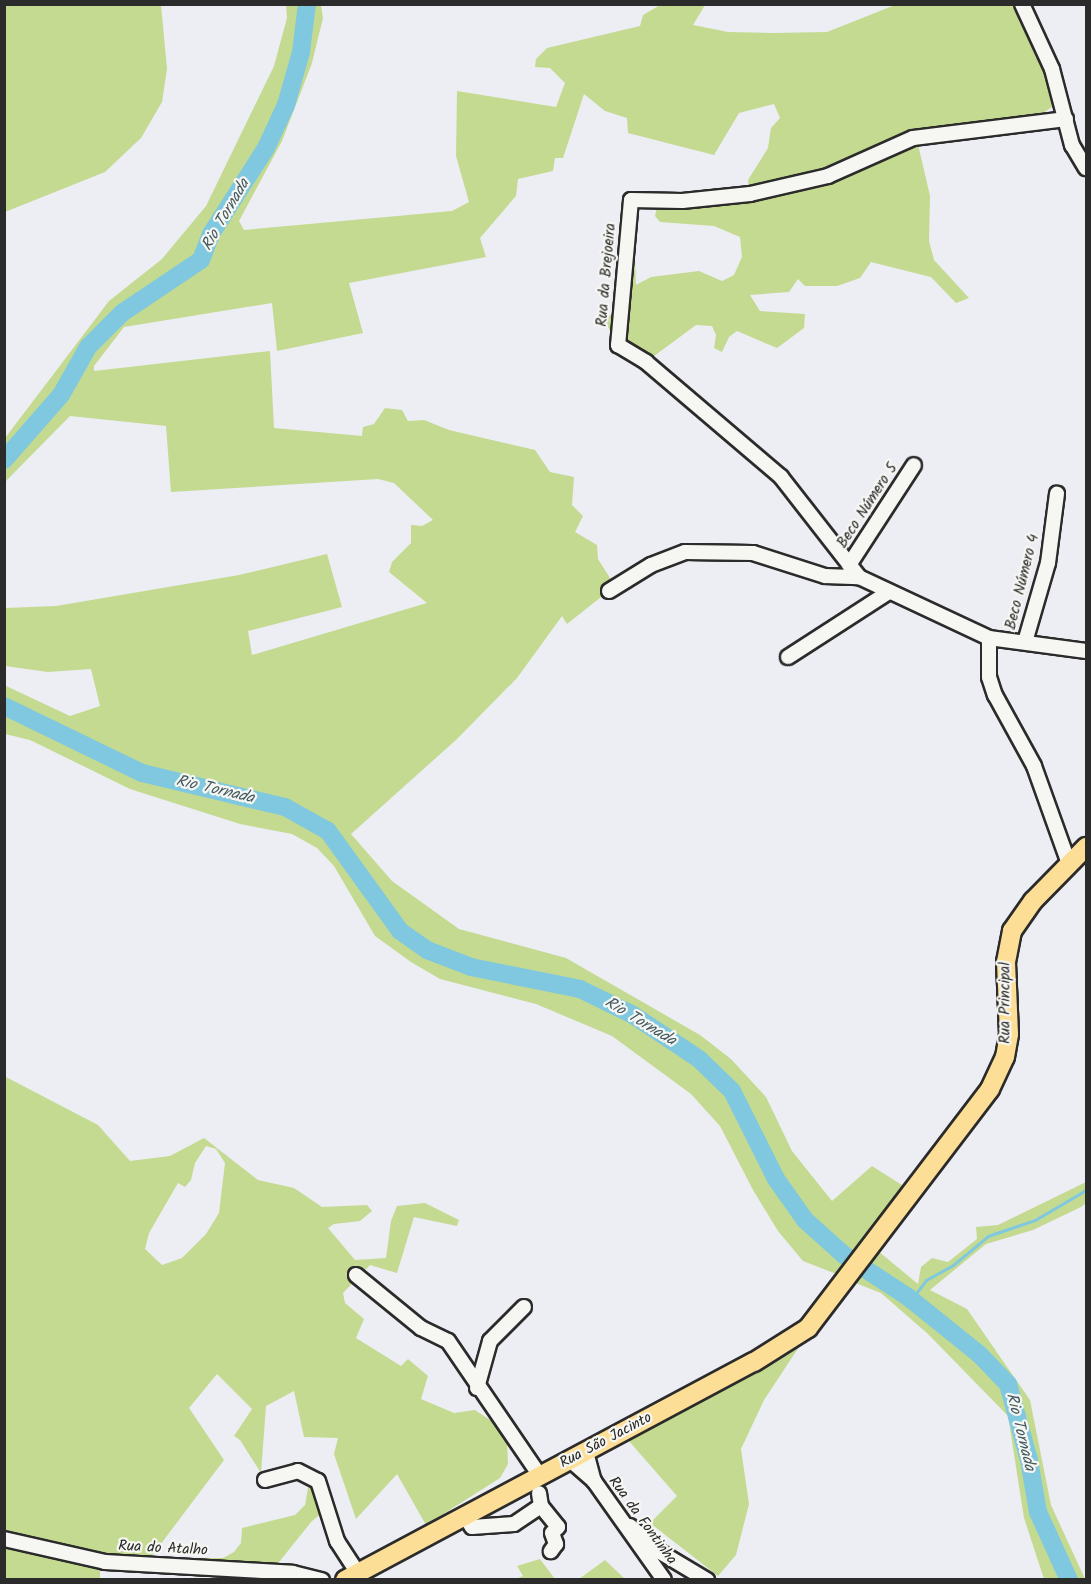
<!DOCTYPE html>
<html>
<head>
<meta charset="utf-8">
<style>
	body { margin:0 }
	#map { position:relative; width:1091px; height:1584px; overflow:hidden; background:#ededf4; font-family:Kalam,sans-serif }
	div>[style] { position:absolute }
	.green>* { inset:0; background:#c4da90 }
	.stream>* { height:3px; margin:-1.5px; padding:0 1.5px; transform-origin:1.5px; border-radius:1.5px; background:#7fc8df }
	.river>* { height:18px; margin:-9px; padding:0 9px; transform-origin:9px; border-radius:9px; background:#7fc8df }
	.roads { filter:drop-shadow(2px 0 #2b2b2b) drop-shadow(-2px 0 #2b2b2b) drop-shadow(0 2px #2b2b2b) drop-shadow(0 -2px #2b2b2b) }
	.minor>* { height:14px; margin:-7px; padding:0 7px; transform-origin:7px; border-radius:7px; background:#f6f6f2 }
	.major>* { height:18px; margin:-9px; padding:0 9px; transform-origin:9px; border-radius:9px; background:#fcde96 }
	span { translate:-50% -50%; white-space:nowrap; text-align:center; line-height:1.15; -webkit-text-stroke:4.5px #f6f6f2; paint-order:stroke }
	.street-label { font-size:15px; color:#2b2b2b }
	.water-label { font-size:16px; color:#445a61; font-style:italic }
	.frame { position:absolute; inset:0; border:6px solid #2b2b2b; pointer-events:none }
</style>
</head>
<body>
<div id="map">
	<div class="green">
		<div style="clip-path:polygon(5px 4px,161px 5px,167px 69px,162px 102px,141px 138px,105px 172px,5px 212px)"></div>
		<div style="clip-path:polygon(286px 5px,321px 5px,323px 18px,312px 63px,282px 141px,239px 221px,244px 230px,452px 211px,469px 202px,456px 156px,457px 91px,556px 107px,565px 83px,550px 68px,535px 67px,536px 59px,547px 48px,640px 26px,643px 15px,660px 5px,705px 5px,693px 25px,728px 32px,774px 33px,827px 32px,895px 5px,1022px 5px,1062px 100px,1033px 120px,917px 140px,930px 196px,929px 241px,934px 260px,969px 298px,956px 303px,931px 277px,871px 262px,860px 278px,837px 286px,805px 286px,798px 279px,789px 292px,750px 295px,760px 311px,805px 314px,804px 328px,777px 348px,737px 331px,729px 337px,722px 352px,714px 348px,716px 335px,712px 326px,696px 325px,646px 362px,618px 345px,603px 318px,625px 310px,634px 231px,636px 285px,651px 277px,699px 271px,722px 281px,734px 275px,742px 257px,740px 237px,714px 226px,660px 222px,655px 216px,657px 207px,750px 198px,748px 180px,768px 148px,771px 128px,780px 118px,774px 104px,739px 113px,714px 155px,628px 133px,627px 118px,605px 111px,584px 94px,563px 158px,555px 158px,553px 171px,518px 179px,516px 196px,480px 238px,486px 257px,349px 283px,363px 333px,277px 351px,272px 303px,124px 327px,94px 366px,94px 371px,270px 351px,274px 428px,362px 436px,363px 427px,374px 424px,385px 408px,402px 410px,408px 421px,424px 420px,449px 430px,535px 450px,550px 472px,574px 477px,572px 505px,583px 516px,575px 532px,597px 545px,598px 559px,615px 586px,567px 624px,562px 616px,517px 678px,457px 739px,351px 834px,392px 881px,459px 929px,566px 958px,700px 1035px,731px 1059px,766px 1097px,792px 1151px,832px 1201px,872px 1166px,905px 1187px,844px 1277px,803px 1261px,778px 1231px,753px 1190px,720px 1126px,691px 1094px,612px 1036px,536px 1004px,440px 979px,411px 962px,375px 936px,334px 866px,317px 848px,292px 834px,240px 824px,130px 789px,30px 740px,5px 734px,4px 685px,70px 716px,100px 706px,91px 669px,48px 672px,5px 666px,5px 608px,56px 606px,239px 575px,327px 554px,342px 607px,248px 631px,252px 655px,427px 603px,389px 572px,392px 562px,411px 543px,411px 525px,422px 526px,433px 520px,394px 483px,378px 479px,171px 492px,166px 426px,70px 416px,5px 482px,5px 438px,109px 301px,162px 259px,206px 206px,274px 66px,287px 18px)"></div>
		<div style="clip-path:polygon(evenodd,4px 1076px,98px 1125px,130px 1161px,170px 1156px,204px 1138px,258px 1180px,294px 1188px,322px 1207px,367px 1205px,372px 1211px,360px 1221px,334px 1224px,328px 1228px,355px 1260px,386px 1258px,391px 1221px,397px 1206px,425px 1203px,459px 1220px,457px 1226px,414px 1217px,397px 1273px,370px 1265px,343px 1293px,345px 1303px,364px 1319px,356px 1338px,401px 1366px,408px 1359px,428px 1376px,421px 1399px,454px 1413px,475px 1410px,499px 1426px,507px 1442px,508px 1464px,500px 1478px,426px 1525px,397px 1474px,356px 1519px,334px 1454px,338px 1438px,304px 1437px,294px 1391px,266px 1406px,261px 1473px,240px 1440px,234px 1436px,252px 1409px,217px 1374px,189px 1408px,224px 1460px,145px 1565px,100px 1561px,100px 1579px,5px 1579px,4px 1076px,206px 1146px,216px 1149px,225px 1163px,219px 1213px,206px 1234px,182px 1258px,162px 1265px,145px 1249px,149px 1233px,178px 1183px,185px 1187px,191px 1180px,195px 1163px,206px 1146px)"></div>
		<div style="clip-path:polygon(1086px 1182px,1086px 1203px,1081px 1207px,1033px 1230px,986px 1244px,930px 1290px,967px 1309px,1030px 1400px,1051px 1505px,1085px 1579px,1044px 1579px,1024px 1518px,1008px 1416px,928px 1334px,881px 1293px,853px 1282px,878px 1251px,918px 1284px,921px 1267px,932px 1258px,948px 1262px,977px 1239px,976px 1227px,998px 1225px)"></div>
		<div style="clip-path:polygon(799px 1347px,764px 1400px,741px 1449px,749px 1504px,736px 1555px,718px 1576px,650px 1523px,677px 1496px,628px 1440px)"></div>
		<div style="clip-path:polygon(310px 1477px,327px 1509px,312px 1521px,271px 1572px,187px 1568px,193px 1558px,223px 1558px,234px 1552px,241px 1543px,242px 1528px,295px 1515px,305px 1505px)"></div>
		<div style="clip-path:polygon(540px 1559px,555px 1579px,516px 1579px,523px 1576px,517px 1566px)"></div>
		<div style="clip-path:polygon(605px 1560px,625px 1579px,579px 1579px)"></div>
	</div>
	<div class="stream">
		<div style="left:911px;top:1300px;width:25px;rotate:-53deg"></div>
		<div style="left:926px;top:1280px;width:31px;rotate:-29deg"></div>
		<div style="left:953px;top:1265px;width:45px;rotate:-39.6deg"></div>
		<div style="left:988px;top:1236px;width:50px;rotate:-18.8deg"></div>
		<div style="left:1035px;top:1220px;width:59px;rotate:-30.5deg"></div>
	</div>
	<div class="river">
		<div style="left:4px;top:460px;width:86px;rotate:-48.8deg"></div>
		<div style="left:61px;top:395px;width:55px;rotate:-60.6deg"></div>
		<div style="left:88px;top:347px;width:48px;rotate:-45deg"></div>
		<div style="left:122px;top:313px;width:95px;rotate:-33.9deg"></div>
		<div style="left:201px;top:260px;width:28px;rotate:-69deg"></div>
		<div style="left:211px;top:234px;width:102px;rotate:-57.4deg"></div>
		<div style="left:266px;top:148px;width:47px;rotate:-65.1deg"></div>
		<div style="left:286px;top:105px;width:55px;rotate:-74.2deg"></div>
		<div style="left:301px;top:52px;width:48px;rotate:-82.9deg"></div>
		<div style="left:4px;top:706px;width:153px;rotate:25.9deg"></div>
		<div style="left:142px;top:773px;width:147px;rotate:13.4deg"></div>
		<div style="left:285px;top:807px;width:49px;rotate:29.2deg"></div>
		<div style="left:328px;top:831px;width:123px;rotate:54.2deg"></div>
		<div style="left:400px;top:931px;width:33px;rotate:35deg"></div>
		<div style="left:427px;top:950px;width:47px;rotate:21.1deg"></div>
		<div style="left:471px;top:967px;width:111px;rotate:11.4deg"></div>
		<div style="left:580px;top:989px;width:59px;rotate:26.1deg"></div>
		<div style="left:633px;top:1015px;width:79px;rotate:33.7deg"></div>
		<div style="left:699px;top:1059px;width:46px;rotate:44.1deg"></div>
		<div style="left:732px;top:1091px;width:98px;rotate:63.4deg"></div>
		<div style="left:776px;top:1179px;width:50px;rotate:54.7deg"></div>
		<div style="left:805px;top:1220px;width:52px;rotate:41.9deg"></div>
		<div style="left:844px;top:1255px;width:77px;rotate:33.3deg"></div>
		<div style="left:908px;top:1297px;width:91px;rotate:38.8deg"></div>
		<div style="left:979px;top:1354px;width:42px;rotate:46deg"></div>
		<div style="left:1008px;top:1384px;width:79px;rotate:74.6deg"></div>
		<div style="left:1029px;top:1460px;width:53px;rotate:80.2deg"></div>
		<div style="left:1038px;top:1512px;width:75px;rotate:65.5deg"></div>
	</div>
	<div class="roads">
		<div class="minor">
			<div style="left:1022px;top:4px;width:72px;rotate:65.2deg"></div>
			<div style="left:1052px;top:69px;width:79px;rotate:75.3deg"></div>
			<div style="left:1072px;top:145px;width:27px;rotate:59deg"></div>
			<div style="left:1066px;top:119px;width:154px;rotate:172.9deg"></div>
			<div style="left:913px;top:138px;width:93px;rotate:155.9deg"></div>
			<div style="left:828px;top:176px;width:80px;rotate:167deg"></div>
			<div style="left:750px;top:194px;width:68px;rotate:174.1deg"></div>
			<div style="left:682px;top:201px;width:51px;rotate:-178.9deg"></div>
			<div style="left:631px;top:200px;width:146px;rotate:95.1deg"></div>
			<div style="left:618px;top:345px;width:33px;rotate:31deg"></div>
			<div style="left:646px;top:362px;width:177px;rotate:40.4deg"></div>
			<div style="left:781px;top:477px;width:127px;rotate:52deg"></div>
			<div style="left:859px;top:577px;width:144px;rotate:25.1deg"></div>
			<div style="left:989px;top:638px;width:98px;rotate:7.6deg"></div>
			<div style="left:849px;top:565px;width:119px;rotate:-57deg"></div>
			<div style="left:609px;top:591px;width:49px;rotate:-31.8deg"></div>
			<div style="left:651px;top:565px;width:36px;rotate:-21deg"></div>
			<div style="left:685px;top:552px;width:68px;rotate:0.8deg"></div>
			<div style="left:753px;top:553px;width:76px;rotate:17.7deg"></div>
			<div style="left:825px;top:576px;width:34px;rotate:2deg"></div>
			<div style="left:989px;top:638px;width:39px;rotate:90deg"></div>
			<div style="left:989px;top:677px;width:19px;rotate:72deg"></div>
			<div style="left:995px;top:695px;width:81px;rotate:61.2deg"></div>
			<div style="left:1034px;top:766px;width:104px;rotate:70.3deg"></div>
			<div style="left:1025px;top:642px;width:82px;rotate:-73.8deg"></div>
			<div style="left:1048px;top:563px;width:70px;rotate:-82.6deg"></div>
			<div style="left:788px;top:657px;width:120px;rotate:-32.8deg"></div>
			<div style="left:356px;top:1275px;width:84px;rotate:39.2deg"></div>
			<div style="left:421px;top:1328px;width:30px;rotate:26deg"></div>
			<div style="left:448px;top:1341px;width:163px;rotate:55.7deg"></div>
			<div style="left:477px;top:1388px;width:49px;rotate:-74.5deg"></div>
			<div style="left:490px;top:1341px;width:48px;rotate:-45deg"></div>
			<div style="left:586px;top:1452px;width:30px;rotate:75deg"></div>
			<div style="left:570px;top:1460px;width:32px;rotate:41deg"></div>
			<div style="left:594px;top:1481px;width:121px;rotate:54.7deg"></div>
			<div style="left:265px;top:1480px;width:34px;rotate:-15deg"></div>
			<div style="left:298px;top:1471px;width:22px;rotate:27deg"></div>
			<div style="left:318px;top:1481px;width:63px;rotate:72.4deg"></div>
			<div style="left:337px;top:1541px;width:38px;rotate:57deg"></div>
			<div style="left:541px;top:1506px;width:27px;rotate:51deg"></div>
			<div style="left:558px;top:1527px;width:8px;rotate:135deg"></div>
			<div style="left:552px;top:1533px;width:12px;rotate:70deg"></div>
			<div style="left:556px;top:1544px;width:9px;rotate:126deg"></div>
			<div style="left:465px;top:1516px;width:13px;rotate:58deg"></div>
			<div style="left:472px;top:1527px;width:42px;rotate:-4.1deg"></div>
			<div style="left:514px;top:1524px;width:32px;rotate:-34deg"></div>
			<div style="left:541px;top:1506px;width:13px;rotate:-99deg"></div>
			<div style="left:630px;top:1526px;width:40px;rotate:41deg"></div>
			<div style="left:660px;top:1552px;width:55px;rotate:30.8deg"></div>
			<div style="left:4px;top:1539px;width:104px;rotate:12.8deg"></div>
			<div style="left:105px;top:1562px;width:188px;rotate:3.3deg"></div>
			<div style="left:293px;top:1573px;width:30px;rotate:14deg"></div>
		</div>
		<div class="major">
			<div style="left:345px;top:1580px;width:463px;rotate:-28.1deg"></div>
			<div style="left:754px;top:1362px;width:64px;rotate:-32.2deg"></div>
			<div style="left:808px;top:1328px;width:300px;rotate:-52.7deg"></div>
			<div style="left:990px;top:1089px;width:35px;rotate:-65deg"></div>
			<div style="left:1005px;top:1057px;width:23px;rotate:-80deg"></div>
			<div style="left:1009px;top:1034px;width:72px;rotate:-92.4deg"></div>
			<div style="left:1006px;top:962px;width:32px;rotate:-79deg"></div>
			<div style="left:1012px;top:931px;width:37px;rotate:-55deg"></div>
			<div style="left:1033px;top:901px;width:76px;rotate:-45.5deg"></div>
		</div>
	</div>
	<div class="street-label">
		<span style="left:607px;top:275px;rotate:-85deg">Rua da Brejoeira</span>
		<span style="left:868px;top:506px;rotate:-57deg">Beco Número 5</span>
		<span style="left:1023px;top:582px;rotate:-76deg">Beco Número 4</span>
		<span style="left:1006px;top:1003px;rotate:-90deg">Rua Principal</span>
		<span style="left:606px;top:1441px;rotate:-28deg">Rua São Jacinto</span>
		<span style="left:642px;top:1521px;rotate:54deg">Rua da Fontinha</span>
		<span style="left:163px;top:1549px;rotate:3deg">Rua do Atalho</span>
	</div>
	<div class="water-label">
		<span style="left:226px;top:215px;rotate:-60deg">Rio Tornada</span>
		<span style="left:215px;top:790px;rotate:13deg">Rio Tornada</span>
		<span style="left:640px;top:1022px;rotate:31deg">Rio Tornada</span>
		<span style="left:1020px;top:1432px;rotate:76deg">Rio Tornada</span>
	</div>
	<div class="frame"></div>
</div>
</body>
</html>
